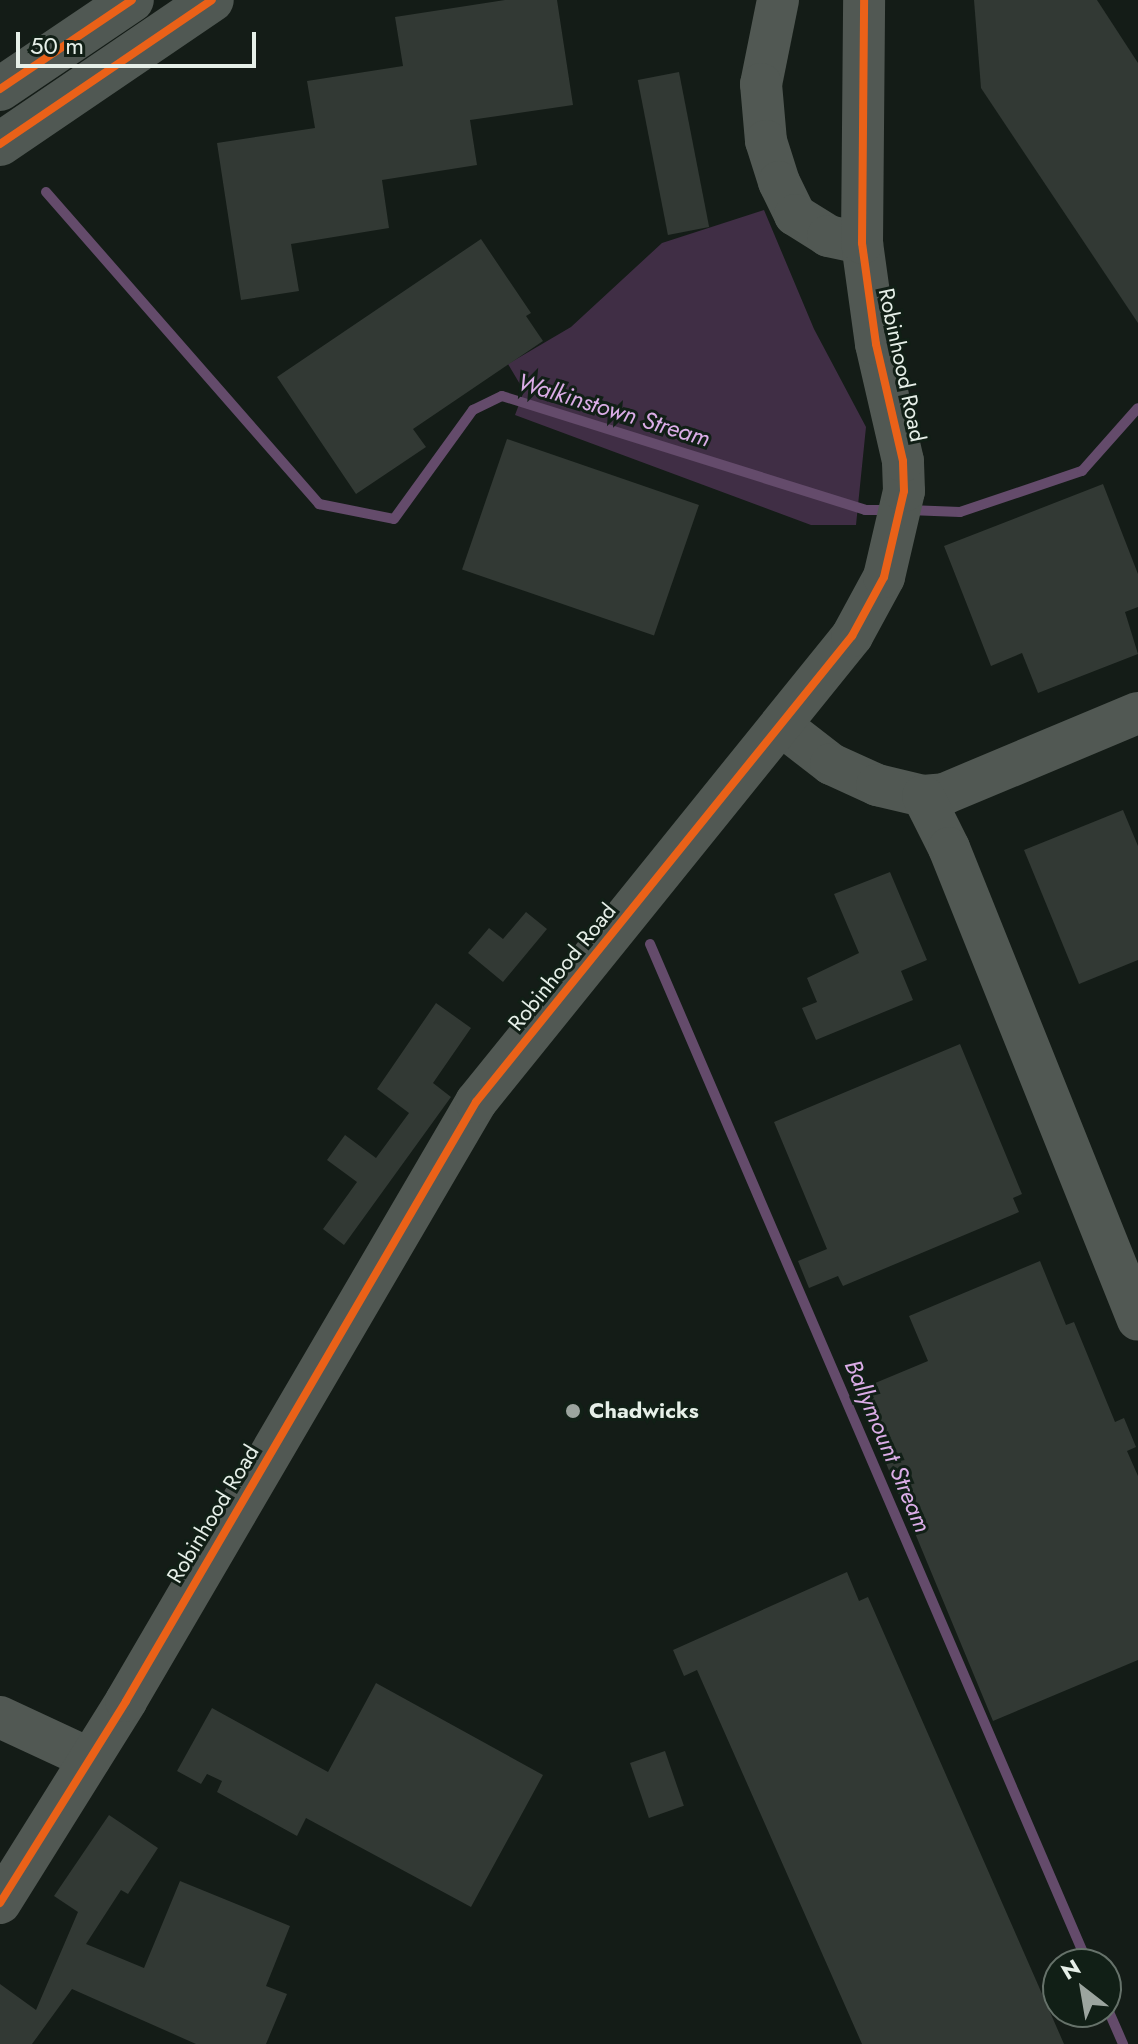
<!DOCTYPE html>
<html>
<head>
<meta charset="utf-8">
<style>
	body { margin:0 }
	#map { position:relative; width:1138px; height:2044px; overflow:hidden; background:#141c17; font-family:Jost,sans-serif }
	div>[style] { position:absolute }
	.green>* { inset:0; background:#402e45 }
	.stream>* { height:10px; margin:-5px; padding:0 5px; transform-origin:5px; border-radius:5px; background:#644b6b }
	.building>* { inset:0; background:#323934; transform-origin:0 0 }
	.minor>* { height:42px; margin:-21px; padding:0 21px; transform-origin:21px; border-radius:21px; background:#515853 }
	.major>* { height:44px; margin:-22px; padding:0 22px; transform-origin:22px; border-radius:22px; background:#505853 }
	.cycleway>* { height:8px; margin:-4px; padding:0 4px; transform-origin:4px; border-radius:4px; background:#ea6118 }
	.dots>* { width:22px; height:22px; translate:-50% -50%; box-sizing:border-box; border:4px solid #111f16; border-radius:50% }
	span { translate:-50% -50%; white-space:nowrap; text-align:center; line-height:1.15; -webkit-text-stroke:6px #111f16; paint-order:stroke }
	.street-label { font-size:22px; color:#e6efe8 }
	.poi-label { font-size:22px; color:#e6efe8; font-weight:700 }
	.left { translate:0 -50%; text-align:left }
	.water-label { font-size:24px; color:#dbade7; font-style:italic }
	.north { position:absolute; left:1042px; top:1948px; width:80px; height:80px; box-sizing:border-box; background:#111f16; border:2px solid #66726a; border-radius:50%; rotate:329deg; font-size:22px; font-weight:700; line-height:32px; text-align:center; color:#e6efe8 }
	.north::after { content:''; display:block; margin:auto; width:28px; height:36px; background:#9ca59f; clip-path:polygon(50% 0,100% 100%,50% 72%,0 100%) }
	.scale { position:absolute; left:16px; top:32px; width:240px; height:36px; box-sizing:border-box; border:4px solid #e6efe8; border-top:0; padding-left:10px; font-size:24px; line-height:28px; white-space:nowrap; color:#e6efe8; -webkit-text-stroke:6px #111f16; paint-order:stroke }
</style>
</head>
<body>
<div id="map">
	<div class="green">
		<div style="clip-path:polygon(764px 210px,814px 329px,866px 427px,856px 525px,811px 525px,515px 415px,524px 391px,508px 364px,571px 327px,662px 243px)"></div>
	</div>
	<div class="stream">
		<div style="left:46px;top:192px;width:415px;rotate:48.8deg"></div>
		<div style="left:319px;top:504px;width:76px;rotate:11.3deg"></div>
		<div style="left:394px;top:519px;width:135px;rotate:-54.1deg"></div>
		<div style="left:473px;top:410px;width:32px;rotate:-26deg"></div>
		<div style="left:502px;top:396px;width:380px;rotate:17.4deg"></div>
		<div style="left:865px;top:510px;width:24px"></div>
		<div style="left:909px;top:510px;width:51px;rotate:2.2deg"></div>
		<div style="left:960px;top:512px;width:129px;rotate:-18.6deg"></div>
		<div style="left:1082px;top:471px;width:84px;rotate:-48.4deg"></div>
		<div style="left:650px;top:944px;width:1110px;rotate:66.76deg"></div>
		<div style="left:1106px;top:2005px;width:43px;rotate:66.4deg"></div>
	</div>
	<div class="building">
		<div style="clip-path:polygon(505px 0,557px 0,573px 105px,470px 120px,477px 165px,382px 180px,389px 228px,291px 244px,299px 291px,241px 300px,217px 143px,315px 128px,307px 81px,403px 66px,395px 17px)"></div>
		<div style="clip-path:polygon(974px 0,1097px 0,1138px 63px,1138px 323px,981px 88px)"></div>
		<div style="left:679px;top:72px;width:158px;height:42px;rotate:79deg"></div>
		<div style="clip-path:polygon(481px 239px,531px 313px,526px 316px,543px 341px,413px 429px,426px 447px,356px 494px,277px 377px)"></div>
		<div style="left:507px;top:439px;width:203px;height:138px;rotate:19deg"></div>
		<div style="clip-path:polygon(1103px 484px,1138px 574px,1138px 607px,1125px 612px,1138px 654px,1038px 693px,1022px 653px,991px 666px,944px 546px)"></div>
		<div style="clip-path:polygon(1123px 810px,1138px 846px,1138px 960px,1079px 984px,1024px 850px)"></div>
		<div style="clip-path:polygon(890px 872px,927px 960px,901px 971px,913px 1000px,816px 1040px,802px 1008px,817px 1002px,807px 978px,859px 953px,834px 894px)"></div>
		<div style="clip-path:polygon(526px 912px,547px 929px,503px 982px,468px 953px,489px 928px,503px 939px)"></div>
		<div style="clip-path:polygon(436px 1003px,471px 1028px,433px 1083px,451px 1097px,344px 1245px,323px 1229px,357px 1182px,327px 1160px,345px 1135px,376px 1158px,409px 1113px,377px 1089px)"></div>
		<div style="clip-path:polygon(960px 1044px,1022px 1194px,1013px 1198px,1019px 1212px,843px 1286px,838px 1276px,809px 1288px,798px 1261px,827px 1249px,774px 1122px)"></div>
		<div style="clip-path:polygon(1040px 1261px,1066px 1325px,1074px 1322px,1115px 1422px,1124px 1418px,1136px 1447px,1127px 1451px,1138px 1476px,1138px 1660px,993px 1721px,856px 1391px,928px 1361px,909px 1316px)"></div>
		<div style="clip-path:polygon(847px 1572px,859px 1601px,868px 1597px,1064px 2044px,862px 2044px,697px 1670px,684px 1676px,673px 1650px)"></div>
		<div style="clip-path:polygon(376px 1683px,543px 1775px,471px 1907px,306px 1818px,297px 1836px,217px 1792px,222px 1781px,207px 1774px,201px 1784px,177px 1771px,212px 1708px,328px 1772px)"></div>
		<div style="left:665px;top:1751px;width:58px;height:37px;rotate:71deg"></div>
		<div style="clip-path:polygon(109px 1815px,158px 1848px,128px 1894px,121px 1890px,86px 1944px,144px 1968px,180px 1881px,290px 1926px,266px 1986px,287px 1994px,266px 2044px,196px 2044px,72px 1989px,32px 2044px,0 2044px,0 1984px,36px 2010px,78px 1912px,54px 1896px)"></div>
	</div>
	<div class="minor">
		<div style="left:778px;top:0;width:86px;rotate:101.4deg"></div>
		<div style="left:761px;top:84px;width:57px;rotate:85deg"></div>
		<div style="left:766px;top:141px;width:43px;rotate:72.4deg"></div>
		<div style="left:779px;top:182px;width:37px;rotate:64deg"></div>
		<div style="left:795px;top:215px;width:39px;rotate:32deg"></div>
		<div style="left:828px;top:236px;width:35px;rotate:12deg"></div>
		<div style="left:782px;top:726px;width:62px;rotate:37.8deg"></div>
		<div style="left:831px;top:764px;width:51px;rotate:24.5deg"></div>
		<div style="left:877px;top:785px;width:47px;rotate:13.4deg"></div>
		<div style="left:923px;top:796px;width:21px;rotate:-5deg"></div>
		<div style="left:944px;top:794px;width:210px;rotate:-22.7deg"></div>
		<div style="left:923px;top:796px;width:58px;rotate:63.4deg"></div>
		<div style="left:949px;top:848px;width:508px;rotate:68.18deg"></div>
		<div style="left:0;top:1717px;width:99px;rotate:25deg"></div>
		<div style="left:0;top:1903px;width:238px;rotate:-58deg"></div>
		<div style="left:126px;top:1701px;width:694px;rotate:-59.7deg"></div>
		<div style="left:476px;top:1102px;width:599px;rotate:-51.1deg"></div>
		<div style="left:852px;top:636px;width:67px;rotate:-61.5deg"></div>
		<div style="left:884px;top:577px;width:88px;rotate:-76.9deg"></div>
		<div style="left:904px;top:491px;width:30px;rotate:-92deg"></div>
		<div style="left:903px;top:461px;width:120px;rotate:-103deg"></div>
		<div style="left:876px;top:344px;width:102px;rotate:-97.9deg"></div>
		<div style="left:862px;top:243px;width:243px;rotate:-89.5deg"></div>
	</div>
	<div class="major">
		<div style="left:0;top:89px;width:159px;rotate:-34deg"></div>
		<div style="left:0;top:144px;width:256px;rotate:-34.2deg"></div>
	</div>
	<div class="cycleway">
		<div style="left:0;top:89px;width:159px;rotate:-34deg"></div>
		<div style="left:0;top:144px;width:256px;rotate:-34.2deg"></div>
		<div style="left:0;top:1903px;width:238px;rotate:-58deg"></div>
		<div style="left:126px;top:1701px;width:694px;rotate:-59.7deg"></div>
		<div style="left:476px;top:1102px;width:599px;rotate:-51.1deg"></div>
		<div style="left:852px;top:636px;width:67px;rotate:-61.5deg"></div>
		<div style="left:884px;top:577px;width:88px;rotate:-76.9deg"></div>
		<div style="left:904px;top:491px;width:30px;rotate:-92deg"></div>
		<div style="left:903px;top:461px;width:120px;rotate:-103deg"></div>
		<div style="left:876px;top:344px;width:102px;rotate:-97.9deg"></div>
		<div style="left:862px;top:243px;width:243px;rotate:-89.5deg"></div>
	</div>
	<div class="dots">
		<div style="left:573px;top:1411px;background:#9ca59f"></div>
	</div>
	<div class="street-label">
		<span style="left:902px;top:365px;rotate:78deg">Robinhood Road</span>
		<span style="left:562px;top:967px;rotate:-51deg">Robinhood Road</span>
		<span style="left:213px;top:1514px;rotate:-59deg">Robinhood Road</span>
	</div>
	<div class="poi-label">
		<span class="left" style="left:589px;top:1411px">Chadwicks</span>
	</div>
	<div class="water-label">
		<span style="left:614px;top:410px;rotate:17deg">Walkinstown Stream</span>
		<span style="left:888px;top:1446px;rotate:67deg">Ballymount Stream</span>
	</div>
	<div class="north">N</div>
	<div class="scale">50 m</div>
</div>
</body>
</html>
